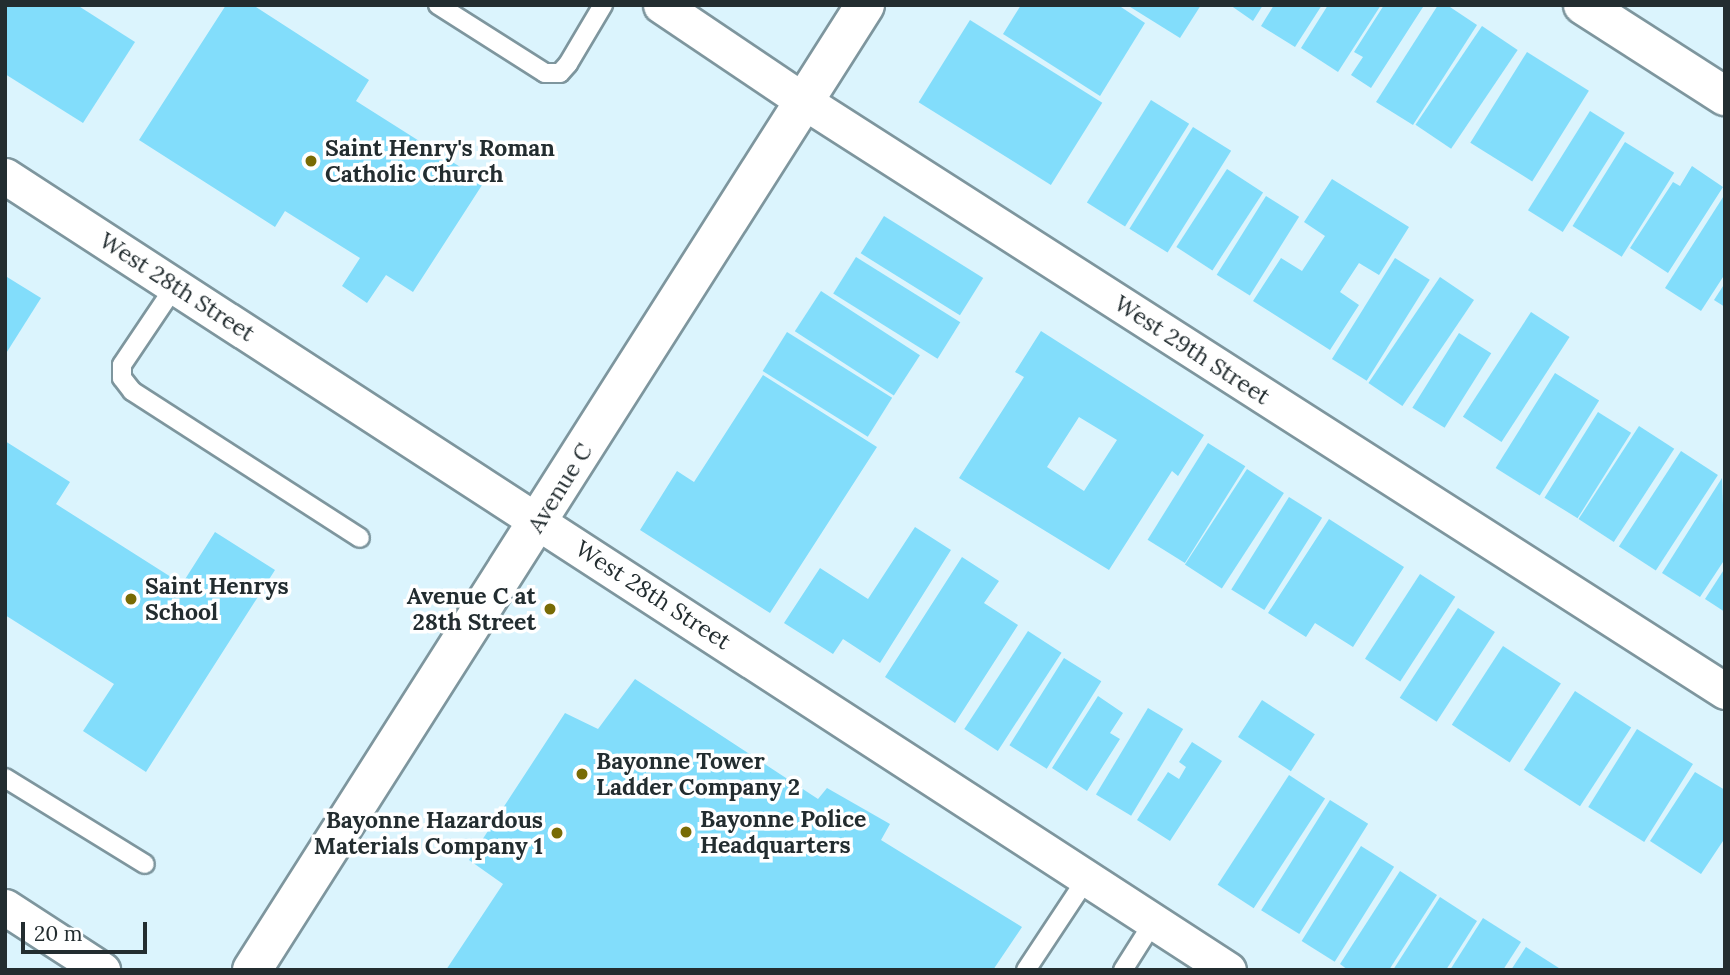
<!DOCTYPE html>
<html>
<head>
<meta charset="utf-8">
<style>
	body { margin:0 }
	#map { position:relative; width:1730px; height:975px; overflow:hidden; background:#dbf4fd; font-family:Lora,serif }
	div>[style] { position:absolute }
	.building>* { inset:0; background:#82ddfb; transform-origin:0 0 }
	.roads { filter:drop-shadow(2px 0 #7e969e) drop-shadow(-2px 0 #7e969e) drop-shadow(0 2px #7e969e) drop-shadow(0 -2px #7e969e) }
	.service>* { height:18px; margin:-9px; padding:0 9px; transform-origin:9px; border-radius:9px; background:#fff }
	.minor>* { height:35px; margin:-17.5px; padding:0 17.5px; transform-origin:17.5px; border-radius:17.5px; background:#fff }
	.tertiary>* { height:38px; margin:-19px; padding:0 19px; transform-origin:19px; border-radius:19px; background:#fff }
	.secondary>* { height:38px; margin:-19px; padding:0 19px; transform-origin:19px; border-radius:19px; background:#fff }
	.dots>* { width:19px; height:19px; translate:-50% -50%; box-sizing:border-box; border:4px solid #fff; border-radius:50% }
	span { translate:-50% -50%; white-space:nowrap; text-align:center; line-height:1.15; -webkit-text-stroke:7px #fff; paint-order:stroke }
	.poi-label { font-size:23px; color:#232d30; font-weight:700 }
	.left { translate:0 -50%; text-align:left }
	.right { translate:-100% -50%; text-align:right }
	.street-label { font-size:23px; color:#232d30 }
	.frame { position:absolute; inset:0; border:7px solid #232d30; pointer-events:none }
	.scale { position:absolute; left:21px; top:922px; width:126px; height:32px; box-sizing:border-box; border:4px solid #232d30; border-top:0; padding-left:9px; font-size:21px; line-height:24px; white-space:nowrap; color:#232d30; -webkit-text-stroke:5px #fff; paint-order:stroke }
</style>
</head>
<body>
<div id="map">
	<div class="building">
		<div style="clip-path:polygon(5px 5px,77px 5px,135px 42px,83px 123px,5px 74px)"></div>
		<div style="clip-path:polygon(226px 5px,253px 5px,369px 80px,356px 101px,484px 182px,413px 292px,386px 275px,367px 303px,342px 286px,360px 258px,285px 211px,275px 227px,139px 140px)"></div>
		<div style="clip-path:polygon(1021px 5px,1118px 5px,1145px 23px,1100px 96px,1003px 34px)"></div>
		<div style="clip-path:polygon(1127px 5px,1201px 5px,1180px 38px)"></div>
		<div style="clip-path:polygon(1230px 5px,1263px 5px,1253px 21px)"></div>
		<div style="clip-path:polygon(1274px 5px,1322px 5px,1295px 47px,1261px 26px)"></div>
		<div style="clip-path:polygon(1328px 5px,1381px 5px,1338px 72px,1301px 48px)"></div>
		<div style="clip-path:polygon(1384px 5px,1423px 7px,1371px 88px,1351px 75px,1363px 57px,1354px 52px)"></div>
		<div style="clip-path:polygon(1438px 5px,1447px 5px,1477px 25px,1413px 125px,1376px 102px)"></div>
		<div style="left:970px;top:20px;width:156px;height:97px;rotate:32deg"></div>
		<div style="left:1482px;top:26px;width:43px;height:119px;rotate:34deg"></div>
		<div style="left:1527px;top:52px;width:73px;height:107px;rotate:32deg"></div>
		<div style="left:1151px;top:100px;width:45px;height:121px;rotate:32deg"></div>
		<div style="left:1590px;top:111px;width:41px;height:117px;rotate:32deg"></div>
		<div style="left:1193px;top:127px;width:45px;height:120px;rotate:32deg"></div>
		<div style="left:1625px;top:142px;width:58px;height:99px;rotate:32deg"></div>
		<div style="clip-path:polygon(1692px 166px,1723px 187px,1668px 273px,1630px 248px,1673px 182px,1680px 186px)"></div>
		<div style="left:1227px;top:169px;width:43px;height:93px;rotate:33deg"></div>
		<div style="clip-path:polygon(1332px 179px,1409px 227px,1379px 275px,1359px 263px,1340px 292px,1359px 305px,1330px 350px,1253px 301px,1281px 258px,1302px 271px,1325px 236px,1304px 222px)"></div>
		<div style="clip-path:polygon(1725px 194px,1725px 274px,1701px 311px,1665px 288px)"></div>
		<div style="left:1266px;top:196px;width:39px;height:93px;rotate:32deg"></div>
		<div style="left:884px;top:216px;width:117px;height:44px;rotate:32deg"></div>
		<div style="left:856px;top:257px;width:123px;height:43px;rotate:32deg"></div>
		<div style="left:1395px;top:258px;width:41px;height:119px;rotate:32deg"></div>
		<div style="clip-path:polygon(7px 277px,41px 298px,5px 355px,5px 280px)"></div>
		<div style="left:1440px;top:277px;width:41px;height:128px;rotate:34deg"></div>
		<div style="clip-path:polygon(1725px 283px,1725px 307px,1714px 300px)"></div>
		<div style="left:821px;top:291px;width:118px;height:48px;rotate:33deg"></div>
		<div style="left:1531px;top:312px;width:46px;height:125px;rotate:33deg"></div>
		<div style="clip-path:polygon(evenodd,1041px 331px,1204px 435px,1178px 476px,1172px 471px,1109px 570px,959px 478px,1024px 377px,1015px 372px,1041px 331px,1079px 417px,1117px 440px,1084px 491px,1047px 467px,1079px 417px)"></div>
		<div style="left:787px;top:332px;width:124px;height:46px;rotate:32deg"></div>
		<div style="left:1459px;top:333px;width:38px;height:88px;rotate:32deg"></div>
		<div style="left:1555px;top:373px;width:52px;height:112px;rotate:32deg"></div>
		<div style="clip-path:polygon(763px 375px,877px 447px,770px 613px,640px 530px,677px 471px,694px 482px)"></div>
		<div style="left:1598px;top:412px;width:39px;height:101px;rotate:32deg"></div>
		<div style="left:1639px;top:426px;width:42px;height:111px;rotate:33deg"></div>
		<div style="clip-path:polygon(5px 441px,70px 482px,56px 504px,182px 584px,215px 532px,275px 570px,146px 772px,83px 731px,114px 684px,5px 615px)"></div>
		<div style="left:1208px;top:443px;width:44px;height:114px;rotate:32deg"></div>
		<div style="left:1681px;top:451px;width:44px;height:114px;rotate:33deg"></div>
		<div style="left:1247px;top:469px;width:44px;height:114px;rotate:33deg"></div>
		<div style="clip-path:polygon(1722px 478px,1725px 559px,1700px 597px,1662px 573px)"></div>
		<div style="left:1289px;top:497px;width:39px;height:109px;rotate:32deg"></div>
		<div style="clip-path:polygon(1329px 519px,1404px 567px,1353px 647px,1315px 623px,1306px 637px,1268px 613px)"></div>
		<div style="clip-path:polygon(915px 527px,951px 550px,880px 663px,843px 639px,833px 654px,784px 623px,820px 568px,868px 599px)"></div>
		<div style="clip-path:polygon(962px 557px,999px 581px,984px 603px,1018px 625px,955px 723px,885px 677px)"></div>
		<div style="clip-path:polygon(1725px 568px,1725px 612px,1705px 599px)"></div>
		<div style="left:1420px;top:574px;width:42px;height:101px;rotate:33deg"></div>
		<div style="left:1458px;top:608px;width:44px;height:107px;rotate:33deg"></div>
		<div style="left:1028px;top:631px;width:40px;height:117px;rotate:33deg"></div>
		<div style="left:1503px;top:646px;width:69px;height:94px;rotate:33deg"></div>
		<div style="left:1064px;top:658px;width:44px;height:103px;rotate:32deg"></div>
		<div style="clip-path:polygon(635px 679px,818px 799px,827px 788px,890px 824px,881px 840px,1022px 927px,993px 970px,446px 970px,503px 884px,469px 860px,565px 713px,598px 729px)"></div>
		<div style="left:1575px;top:691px;width:67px;height:94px;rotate:33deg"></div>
		<div style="clip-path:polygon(1098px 696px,1123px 713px,1110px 733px,1120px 739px,1087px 791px,1052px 768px)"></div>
		<div style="left:1262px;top:700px;width:63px;height:44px;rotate:33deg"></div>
		<div style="left:1148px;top:708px;width:41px;height:101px;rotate:31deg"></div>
		<div style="left:1637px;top:729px;width:66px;height:92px;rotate:32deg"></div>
		<div style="clip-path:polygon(1192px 742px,1222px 761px,1170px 841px,1137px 820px,1168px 772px,1179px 779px,1186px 767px,1179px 762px)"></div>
		<div style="clip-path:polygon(1695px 772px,1725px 790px,1725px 838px,1701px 874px,1650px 841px)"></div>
		<div style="left:1289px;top:775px;width:43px;height:131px;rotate:33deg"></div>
		<div style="left:1330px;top:800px;width:45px;height:130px;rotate:32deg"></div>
		<div style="left:1361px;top:846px;width:39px;height:112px;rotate:32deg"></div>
		<div style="clip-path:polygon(1400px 871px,1437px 895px,1389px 970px,1348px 970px,1340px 964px)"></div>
		<div style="clip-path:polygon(1440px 897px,1477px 921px,1446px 970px,1393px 970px)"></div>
		<div style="clip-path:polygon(1483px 918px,1521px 942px,1503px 970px,1450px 970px)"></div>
		<div style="clip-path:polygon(1526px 947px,1562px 970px,1511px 970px)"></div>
	</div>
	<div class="roads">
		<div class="service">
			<div style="left:438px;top:5px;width:127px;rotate:32.4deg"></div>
			<div style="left:545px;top:73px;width:15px"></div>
			<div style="left:560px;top:73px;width:12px;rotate:-48deg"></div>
			<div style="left:568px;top:64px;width:69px;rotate:-59.3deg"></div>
			<div style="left:175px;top:286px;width:95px;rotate:123.9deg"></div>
			<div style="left:122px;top:365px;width:13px;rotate:90deg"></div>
			<div style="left:122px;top:378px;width:16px;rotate:52deg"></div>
			<div style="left:132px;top:391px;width:271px;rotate:32.8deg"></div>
			<div style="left:5px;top:778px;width:164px;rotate:31.6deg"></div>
			<div style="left:1026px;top:970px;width:110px;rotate:-56.5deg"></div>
			<div style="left:1123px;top:970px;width:58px;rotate:-57.7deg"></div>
		</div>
		<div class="minor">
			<div style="left:661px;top:5px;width:170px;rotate:34deg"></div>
			<div style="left:802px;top:100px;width:1096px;rotate:32.63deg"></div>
			<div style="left:5px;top:176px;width:1458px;rotate:32.99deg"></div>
			<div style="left:5px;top:907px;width:116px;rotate:33deg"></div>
		</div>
		<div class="tertiary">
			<div style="left:1583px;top:5px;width:169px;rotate:32.7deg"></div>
		</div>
		<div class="secondary">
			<div style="left:252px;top:970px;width:1143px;rotate:-57.57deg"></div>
		</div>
	</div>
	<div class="dots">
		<div style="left:311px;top:161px;background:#786b05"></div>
		<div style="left:131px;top:599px;background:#786b05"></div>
		<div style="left:550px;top:609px;background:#786b05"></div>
		<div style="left:582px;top:774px;background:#786b05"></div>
		<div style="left:686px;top:832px;background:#786b05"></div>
		<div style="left:557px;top:833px;background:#786b05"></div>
	</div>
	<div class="poi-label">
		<span class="left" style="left:325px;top:161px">Saint Henry's Roman<br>Catholic Church</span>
		<span class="left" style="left:145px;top:599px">Saint Henrys<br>School</span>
		<span class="right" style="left:536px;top:609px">Avenue C at<br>28th Street</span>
		<span class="left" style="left:596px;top:774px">Bayonne Tower<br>Ladder Company 2</span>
		<span class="left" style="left:700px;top:832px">Bayonne Police<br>Headquarters</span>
		<span class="right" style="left:543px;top:833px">Bayonne Hazardous<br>Materials Company 1</span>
	</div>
	<div class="street-label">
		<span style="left:177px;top:287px;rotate:33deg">West 28th Street</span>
		<span style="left:1192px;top:350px;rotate:33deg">West 29th Street</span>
		<span style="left:560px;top:488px;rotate:-58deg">Avenue C</span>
		<span style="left:653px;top:595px;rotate:33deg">West 28th Street</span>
	</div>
	<div class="frame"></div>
	<div class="scale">20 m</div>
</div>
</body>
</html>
